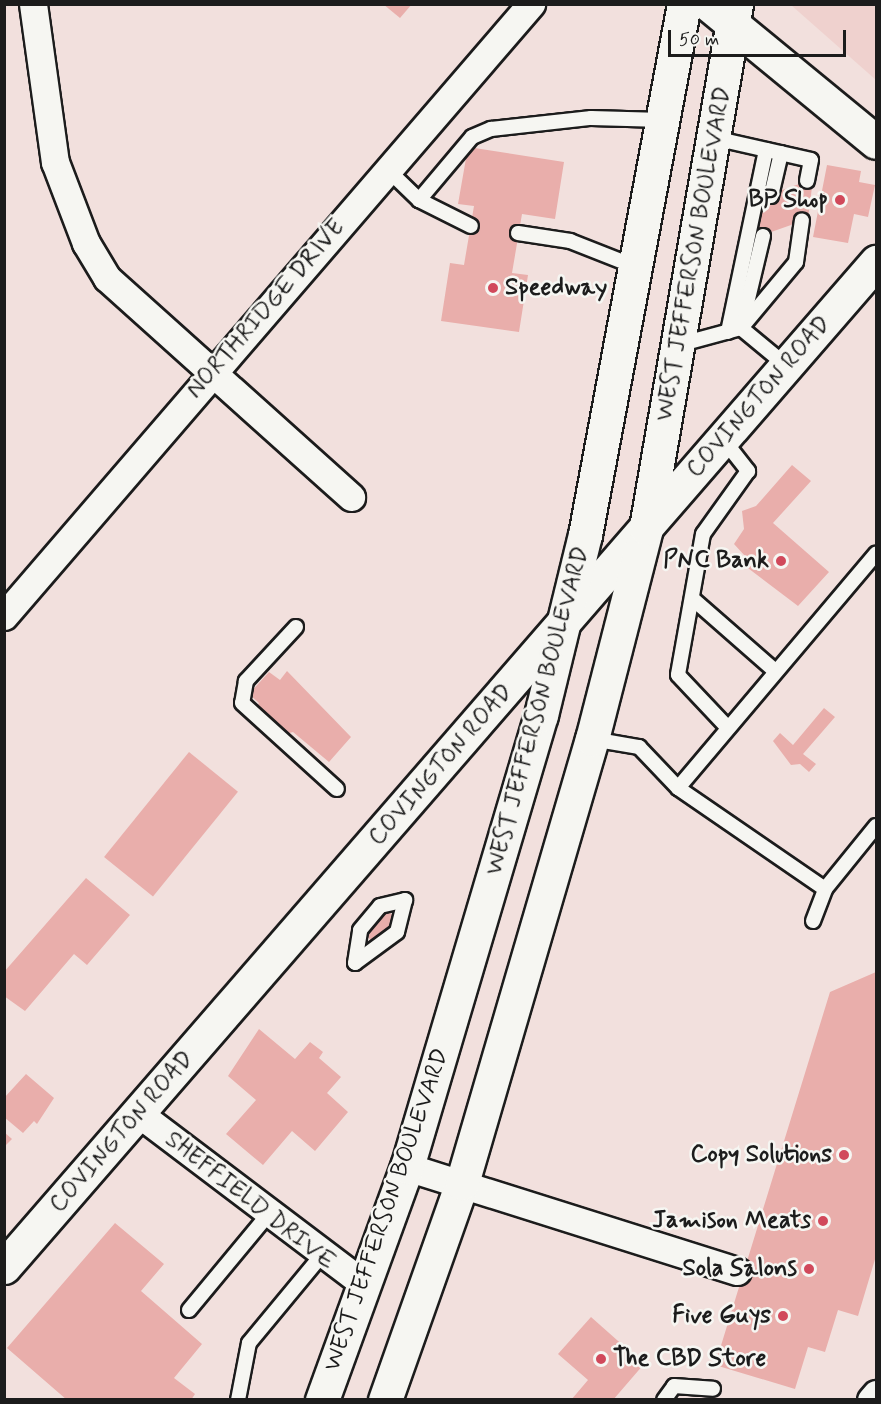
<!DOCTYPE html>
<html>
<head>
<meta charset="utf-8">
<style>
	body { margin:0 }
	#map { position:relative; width:881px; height:1404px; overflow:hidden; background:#f2e0dd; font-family:Mynerve,sans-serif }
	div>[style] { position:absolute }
	.built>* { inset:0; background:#efd1ce }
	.building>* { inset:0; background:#e9aeab; transform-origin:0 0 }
	.roads { filter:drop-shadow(2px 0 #1c1c1c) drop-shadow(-2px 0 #1c1c1c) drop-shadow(0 2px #1c1c1c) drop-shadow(0 -2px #1c1c1c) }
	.service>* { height:14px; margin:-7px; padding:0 7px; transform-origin:7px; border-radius:7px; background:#f6f6f2 }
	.minor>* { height:27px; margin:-13.5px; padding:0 13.5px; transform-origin:13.5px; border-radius:13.5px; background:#f6f6f2 }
	.tertiary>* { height:33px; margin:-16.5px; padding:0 16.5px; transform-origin:16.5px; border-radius:16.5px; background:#f6f6f2 }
	.secondary>* { height:33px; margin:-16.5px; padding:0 16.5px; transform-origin:16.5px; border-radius:16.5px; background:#f6f6f2 }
	.primary>* { height:33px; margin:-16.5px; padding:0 16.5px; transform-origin:16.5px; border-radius:16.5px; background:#f6f6f2 }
	.dots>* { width:16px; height:16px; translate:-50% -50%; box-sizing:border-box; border:3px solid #f6f6f2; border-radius:50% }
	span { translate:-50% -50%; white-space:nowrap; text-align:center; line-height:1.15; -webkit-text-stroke:5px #f6f6f2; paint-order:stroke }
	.poi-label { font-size:24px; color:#1c1c1c; font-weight:700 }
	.right { translate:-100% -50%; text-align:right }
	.left { translate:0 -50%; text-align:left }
	.street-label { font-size:24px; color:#1c1c1c }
	.frame { position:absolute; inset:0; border:6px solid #1c1c1c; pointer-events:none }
	.scale { position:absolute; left:668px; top:30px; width:178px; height:27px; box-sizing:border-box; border:3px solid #1c1c1c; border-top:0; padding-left:8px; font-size:18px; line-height:21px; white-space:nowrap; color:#1c1c1c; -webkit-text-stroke:4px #f6f6f2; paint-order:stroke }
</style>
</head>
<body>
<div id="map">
	<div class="built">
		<div style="clip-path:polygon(791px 5px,876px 5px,876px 80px)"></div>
	</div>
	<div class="building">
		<div style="clip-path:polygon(383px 4px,412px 4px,400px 18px)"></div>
		<div style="clip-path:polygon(468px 147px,564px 162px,555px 219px,522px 214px,512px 273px,528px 275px,519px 332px,441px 321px,450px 263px,464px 265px,474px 206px,458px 204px)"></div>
		<div style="clip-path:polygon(827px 165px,861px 171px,859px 182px,875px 185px,868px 217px,854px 214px,848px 243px,813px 237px)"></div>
		<div style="clip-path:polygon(813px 179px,808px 219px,754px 238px,760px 198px)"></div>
		<div style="clip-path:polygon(792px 465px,811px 481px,773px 523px,829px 572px,798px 606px,740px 562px,745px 556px,734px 544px,744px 529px,742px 511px,756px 506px)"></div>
		<div style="clip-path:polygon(287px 671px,351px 737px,329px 762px,293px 732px,281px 735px,255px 709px,259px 703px,249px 694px,269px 672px,280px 680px)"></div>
		<div style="clip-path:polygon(824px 708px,835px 717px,803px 754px,816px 764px,809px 772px,800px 764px,791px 765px,773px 741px,780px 733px,793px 745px)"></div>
		<div style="left:189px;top:752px;width:63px;height:135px;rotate:39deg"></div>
		<div style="clip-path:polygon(86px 878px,130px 915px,87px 965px,74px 954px,25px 1011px,4px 996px,4px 972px)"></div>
		<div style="left:388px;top:911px;width:12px;height:33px;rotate:42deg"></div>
		<div style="clip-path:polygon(876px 972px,876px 1256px,858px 1316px,838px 1310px,825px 1352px,808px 1347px,795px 1389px,715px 1365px,830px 992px)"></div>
		<div style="clip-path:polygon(259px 1029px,295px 1059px,310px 1042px,323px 1052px,319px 1058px,341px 1077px,327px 1093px,348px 1112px,315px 1151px,292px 1131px,263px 1165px,226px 1134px,256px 1100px,228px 1076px)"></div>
		<div style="clip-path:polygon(26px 1074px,54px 1098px,37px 1124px,34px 1121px,23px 1133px,4px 1117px,4px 1098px)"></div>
		<div style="clip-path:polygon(4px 1132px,12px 1139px,4px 1147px)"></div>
		<div style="clip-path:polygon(115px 1223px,164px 1264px,141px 1291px,202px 1344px,174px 1378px,195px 1394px,191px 1400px,67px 1400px,7px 1348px)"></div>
		<div style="clip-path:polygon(591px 1317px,644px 1364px,613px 1400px,571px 1400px,588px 1380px,558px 1354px)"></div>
	</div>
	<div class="roads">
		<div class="service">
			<div style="left:714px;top:138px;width:99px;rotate:12.8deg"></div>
			<div style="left:811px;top:160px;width:21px;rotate:101deg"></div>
			<div style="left:387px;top:169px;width:45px;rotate:44.1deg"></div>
			<div style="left:419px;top:200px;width:82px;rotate:-49.9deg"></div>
			<div style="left:472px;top:137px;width:21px;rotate:-23deg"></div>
			<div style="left:491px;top:129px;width:101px;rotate:-6.3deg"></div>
			<div style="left:591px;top:118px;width:72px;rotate:1.6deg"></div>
			<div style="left:771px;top:196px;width:44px;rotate:-76.9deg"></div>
			<div style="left:419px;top:200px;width:58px;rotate:26.6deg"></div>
			<div style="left:518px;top:233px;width:53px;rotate:8.7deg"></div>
			<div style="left:570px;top:241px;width:71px;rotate:21.5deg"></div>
			<div style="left:763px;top:236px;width:95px;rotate:103.4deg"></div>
			<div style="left:741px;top:328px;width:86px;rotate:-50.2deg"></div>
			<div style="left:796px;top:262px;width:42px;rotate:-81.9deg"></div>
			<div style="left:728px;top:332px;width:186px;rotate:-78.2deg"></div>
			<div style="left:678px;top:345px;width:65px;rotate:-15.1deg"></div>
			<div style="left:741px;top:328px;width:60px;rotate:39.6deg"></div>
			<div style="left:723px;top:439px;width:41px;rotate:52deg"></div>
			<div style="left:748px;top:471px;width:77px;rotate:125.5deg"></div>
			<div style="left:703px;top:534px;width:143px;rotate:100.1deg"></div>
			<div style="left:678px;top:675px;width:71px;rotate:46.7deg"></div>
			<div style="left:694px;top:600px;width:108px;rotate:41.2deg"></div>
			<div style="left:296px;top:627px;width:74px;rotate:132.8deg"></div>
			<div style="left:246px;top:681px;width:22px;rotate:100deg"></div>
			<div style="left:242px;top:703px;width:128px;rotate:42.2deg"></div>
			<div style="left:592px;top:739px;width:48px;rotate:9.7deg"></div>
			<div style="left:639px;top:747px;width:57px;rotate:46.4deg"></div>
			<div style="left:678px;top:788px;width:178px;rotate:34.5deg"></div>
			<div style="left:678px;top:788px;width:307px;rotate:-49.8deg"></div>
			<div style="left:405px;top:900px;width:33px;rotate:104deg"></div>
			<div style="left:397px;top:932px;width:52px;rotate:143.6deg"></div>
			<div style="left:355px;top:963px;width:33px;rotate:-81deg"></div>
			<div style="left:360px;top:930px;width:31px;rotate:-50deg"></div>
			<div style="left:380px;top:906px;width:26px;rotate:-13deg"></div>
			<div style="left:813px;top:921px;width:34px;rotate:-69deg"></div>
			<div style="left:825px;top:889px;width:81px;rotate:-51deg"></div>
			<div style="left:189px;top:1310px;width:124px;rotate:-50.3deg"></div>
			<div style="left:238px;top:1400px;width:58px;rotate:-79.1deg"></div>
			<div style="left:249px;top:1343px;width:113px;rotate:-50.4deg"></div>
			<div style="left:664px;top:1400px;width:17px;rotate:-54deg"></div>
			<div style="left:674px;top:1386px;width:39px;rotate:4deg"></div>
		</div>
		<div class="minor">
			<div style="left:33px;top:4px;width:160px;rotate:82.1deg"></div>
			<div style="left:55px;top:162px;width:87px;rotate:69.1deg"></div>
			<div style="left:86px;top:243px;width:41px;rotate:59deg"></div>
			<div style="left:107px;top:278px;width:328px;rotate:41.9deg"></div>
			<div style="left:4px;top:616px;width:808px;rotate:-49.27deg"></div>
			<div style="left:138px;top:1113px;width:283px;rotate:37.1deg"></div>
			<div style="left:407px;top:1167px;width:346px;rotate:17.5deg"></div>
			<div style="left:871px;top:1400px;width:8px;rotate:-50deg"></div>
		</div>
		<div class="tertiary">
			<div style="left:708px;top:4px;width:217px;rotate:39.4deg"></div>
		</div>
		<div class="secondary">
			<div style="left:4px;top:1267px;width:1331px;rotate:-49.05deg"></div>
		</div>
		<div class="primary">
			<div style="left:322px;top:1400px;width:248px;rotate:-70deg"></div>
			<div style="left:407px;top:1167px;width:471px;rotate:-73.5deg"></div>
			<div style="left:541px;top:715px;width:185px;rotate:-76.3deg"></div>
			<div style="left:585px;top:535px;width:540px;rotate:-79.44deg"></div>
			<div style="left:385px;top:1400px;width:230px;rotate:-70.5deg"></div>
			<div style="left:462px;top:1183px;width:463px;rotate:-73.7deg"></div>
			<div style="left:592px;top:739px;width:218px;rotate:-75.6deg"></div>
			<div style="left:646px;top:528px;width:532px;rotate:-80.25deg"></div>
		</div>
	</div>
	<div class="dots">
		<div style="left:840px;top:200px;background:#d1495b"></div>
		<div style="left:493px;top:288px;background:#d1495b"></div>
		<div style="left:781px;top:561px;background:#d1495b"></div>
		<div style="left:844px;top:1155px;background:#d1495b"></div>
		<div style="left:823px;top:1221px;background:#d1495b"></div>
		<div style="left:809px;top:1269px;background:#d1495b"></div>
		<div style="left:783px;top:1316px;background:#d1495b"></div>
		<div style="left:601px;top:1359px;background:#d1495b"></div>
	</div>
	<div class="poi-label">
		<span class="right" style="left:828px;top:200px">BP Shop</span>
		<span class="left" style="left:505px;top:288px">Speedway</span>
		<span class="right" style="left:769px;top:561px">PNC Bank</span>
		<span class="right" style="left:832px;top:1155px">Copy Solutions</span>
		<span class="right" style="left:811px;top:1221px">Jamison Meats</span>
		<span class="right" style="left:797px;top:1269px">Sola Salons</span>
		<span class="right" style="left:771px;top:1316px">Five Guys</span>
		<span class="left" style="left:613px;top:1359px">The CBD Store</span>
	</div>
	<div class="street-label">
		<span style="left:694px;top:254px;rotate:-80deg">WEST JEFFERSON BOULEVARD</span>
		<span style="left:266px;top:309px;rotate:-49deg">NORTHRIDGE DRIVE</span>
		<span style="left:759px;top:397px;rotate:-49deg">COVINGTON ROAD</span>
		<span style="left:538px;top:711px;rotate:-75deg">WEST JEFFERSON BOULEVARD</span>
		<span style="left:441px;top:765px;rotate:-49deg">COVINGTON ROAD</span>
		<span style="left:122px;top:1132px;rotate:-49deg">COVINGTON ROAD</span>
		<span style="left:250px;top:1201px;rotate:38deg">SHEFFIELD DRIVE</span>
		<span style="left:387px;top:1210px;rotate:-71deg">WEST JEFFERSON BOULEVARD</span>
	</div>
	<div class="frame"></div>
	<div class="scale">50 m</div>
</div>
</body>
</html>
